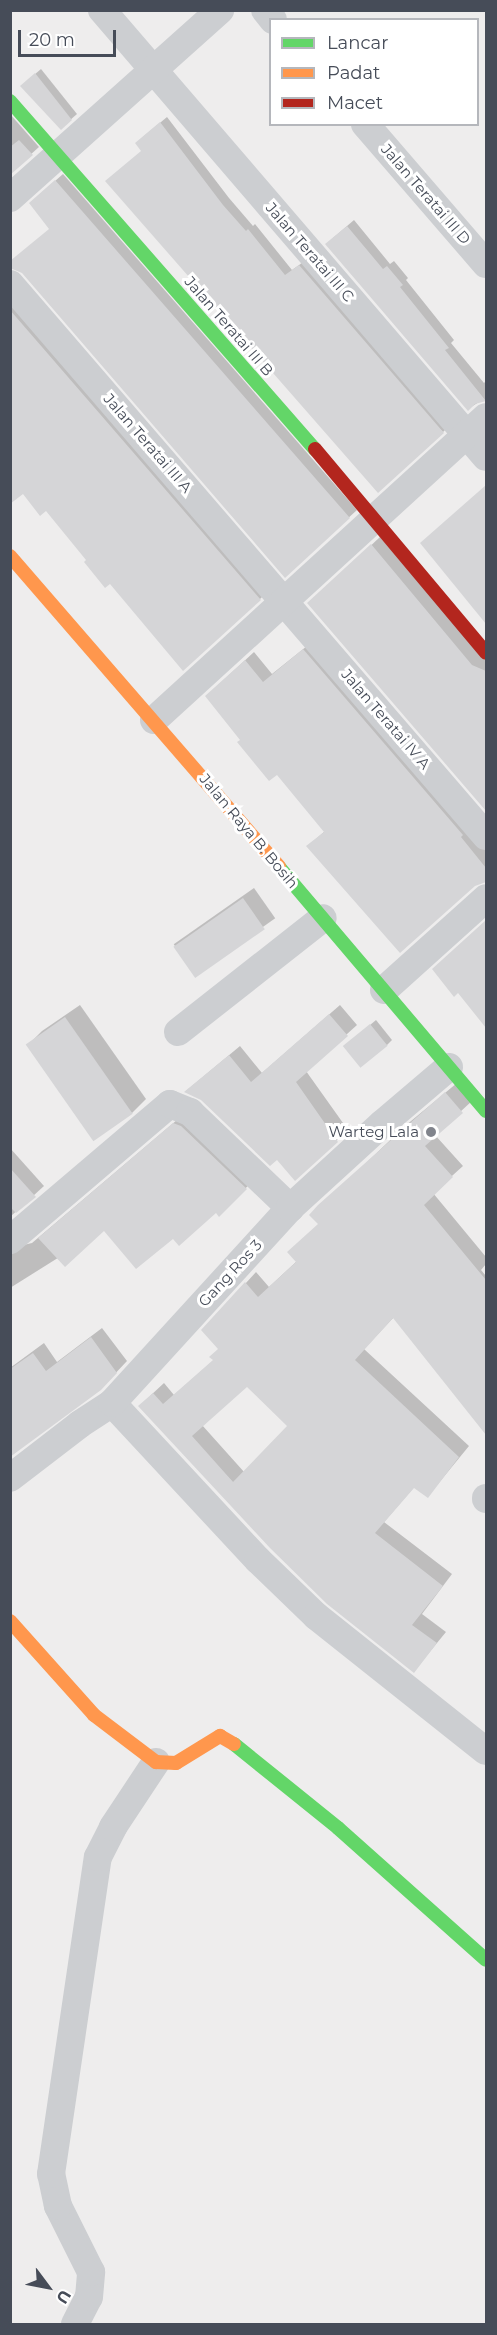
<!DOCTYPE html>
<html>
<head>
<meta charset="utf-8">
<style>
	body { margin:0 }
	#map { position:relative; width:497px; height:2335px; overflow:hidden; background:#eeeded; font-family:Montserrat,sans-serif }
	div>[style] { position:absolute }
	.shadow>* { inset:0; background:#0003; transform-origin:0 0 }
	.building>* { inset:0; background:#d5d5d7; transform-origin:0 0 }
	.street>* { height:28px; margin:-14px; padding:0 14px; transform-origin:14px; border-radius:14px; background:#ccced1 }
	.fast>* { height:14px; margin:-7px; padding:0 7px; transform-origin:7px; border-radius:7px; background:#63d668 }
	.slow>* { height:14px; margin:-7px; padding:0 7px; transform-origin:7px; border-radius:7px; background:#ff974d }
	.jam>* { height:14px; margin:-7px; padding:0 7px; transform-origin:7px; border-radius:7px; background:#b3261e }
	.dots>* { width:16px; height:16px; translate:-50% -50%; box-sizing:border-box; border:3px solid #fff; border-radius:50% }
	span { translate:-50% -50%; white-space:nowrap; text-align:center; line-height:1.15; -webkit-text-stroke:6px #fff; paint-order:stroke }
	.street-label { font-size:15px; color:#464c58 }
	.poi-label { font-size:15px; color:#464c58 }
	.right { translate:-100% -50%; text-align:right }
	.frame { position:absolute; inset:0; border:12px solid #464c58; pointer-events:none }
	.legend { position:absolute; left:269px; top:18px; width:210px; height:108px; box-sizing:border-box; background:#fff; border:2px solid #b5b7bc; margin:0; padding:8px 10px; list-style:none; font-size:18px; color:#464c58 }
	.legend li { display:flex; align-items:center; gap:12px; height:30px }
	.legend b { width:30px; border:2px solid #b5b7bc }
	.north { position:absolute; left:18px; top:2257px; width:60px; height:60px; -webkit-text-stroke:4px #fff; paint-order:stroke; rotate:122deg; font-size:16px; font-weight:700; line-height:24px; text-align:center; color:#464c58 }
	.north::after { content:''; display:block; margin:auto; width:21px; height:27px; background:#464c58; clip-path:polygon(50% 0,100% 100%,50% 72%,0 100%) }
	.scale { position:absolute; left:18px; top:30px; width:98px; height:27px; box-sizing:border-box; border:3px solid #464c58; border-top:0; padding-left:8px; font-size:18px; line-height:21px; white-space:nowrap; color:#464c58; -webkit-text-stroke:4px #fff; paint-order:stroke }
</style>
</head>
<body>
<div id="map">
	<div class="shadow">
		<div style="clip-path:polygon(41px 69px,77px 114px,61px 128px,27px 81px)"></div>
		<div style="clip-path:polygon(10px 114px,39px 147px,10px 173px)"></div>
		<div style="clip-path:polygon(167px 117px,229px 198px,253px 226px,255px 224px,292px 270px,306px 260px,449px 426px,443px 432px,143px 151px,143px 137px)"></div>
		<div style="clip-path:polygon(63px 174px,357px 510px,285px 576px,23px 272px,51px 228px,38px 196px)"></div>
		<div style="clip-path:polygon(354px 220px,390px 264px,394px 261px,408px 278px,406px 280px,454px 340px,451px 343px,484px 383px,486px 381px,486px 400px,482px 400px,468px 409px,333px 238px)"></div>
		<div style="clip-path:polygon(10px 294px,267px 592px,260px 599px,110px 582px,46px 509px,23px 492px,10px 490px)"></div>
		<div style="clip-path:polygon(486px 487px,486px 622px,422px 543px)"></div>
		<div style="clip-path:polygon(380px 537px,486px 661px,486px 809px,309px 603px)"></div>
		<div style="clip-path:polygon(312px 642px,486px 840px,486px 881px,308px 846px,325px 831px,277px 773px,241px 739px,216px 687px,254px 652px,272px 674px)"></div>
		<div style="left:254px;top:888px;width:37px;height:98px;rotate:55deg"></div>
		<div style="clip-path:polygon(486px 921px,486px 1026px,459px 991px,442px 961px)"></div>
		<div style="clip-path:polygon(80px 1005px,146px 1099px,132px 1113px,28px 1045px,42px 1031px)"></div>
		<div style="clip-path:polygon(340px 1005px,357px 1025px,306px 1071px,348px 1130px,296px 1179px,277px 1158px,202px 1099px,186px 1091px,240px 1046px,262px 1073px)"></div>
		<div style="clip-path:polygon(376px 1020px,392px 1040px,387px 1045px,350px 1042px)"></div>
		<div style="clip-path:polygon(evenodd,457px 1083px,472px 1101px,435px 1135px,463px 1166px,433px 1193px,486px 1257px,486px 1264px,481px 1270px,486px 1276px,486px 1433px,394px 1317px,364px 1349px,469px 1446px,428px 1496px,415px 1486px,384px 1522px,452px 1574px,422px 1614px,446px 1632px,414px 1671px,150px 1396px,164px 1383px,174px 1395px,214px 1360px,220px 1348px,203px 1330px,256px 1272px,269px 1287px,297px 1261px,320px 1224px,322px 1205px,405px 1126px,457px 1083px,247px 1385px,289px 1426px,245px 1473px,202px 1425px,247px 1385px)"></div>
		<div style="clip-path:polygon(184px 1114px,255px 1179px,219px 1214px,216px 1211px,173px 1237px,104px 1229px,10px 1288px,10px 1243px,15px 1247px,32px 1243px)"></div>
		<div style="clip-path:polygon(10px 1148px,44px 1186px,10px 1217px)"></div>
		<div style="clip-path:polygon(102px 1328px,127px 1361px,111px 1378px,10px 1455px,10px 1368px,44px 1343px,57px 1362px)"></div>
	</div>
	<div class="building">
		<div style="clip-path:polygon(35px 73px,72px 120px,61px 130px,20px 86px)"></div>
		<div style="clip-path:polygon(160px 122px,223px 205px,246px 231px,248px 229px,285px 275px,299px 265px,444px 433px,378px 493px,105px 181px,141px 151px,135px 143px)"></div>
		<div style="clip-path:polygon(19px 140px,33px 155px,10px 175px,10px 147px)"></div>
		<div style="clip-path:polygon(55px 180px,350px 518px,285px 578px,22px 273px,10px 268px,10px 261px,49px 229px,29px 203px)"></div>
		<div style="clip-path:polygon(347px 226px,383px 269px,387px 266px,403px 285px,400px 287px,449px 348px,445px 350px,486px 401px,475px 404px,468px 411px,325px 244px)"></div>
		<div style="clip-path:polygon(10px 310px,261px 600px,183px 671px,110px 584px,105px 588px,84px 562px,86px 560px,46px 511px,40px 516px,23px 494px,10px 504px)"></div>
		<div style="clip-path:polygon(486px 485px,486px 624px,420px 543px)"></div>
		<div style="clip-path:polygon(371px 544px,472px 665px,486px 671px,486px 811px,307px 603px)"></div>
		<div style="clip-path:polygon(303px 649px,463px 835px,461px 837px,486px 868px,486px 882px,475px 886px,400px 953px,306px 846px,324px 832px,277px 775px,269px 781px,237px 742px,240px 740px,205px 696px,245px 660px,263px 682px)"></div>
		<div style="left:243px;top:898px;width:38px;height:85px;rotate:55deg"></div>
		<div style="clip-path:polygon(486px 920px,486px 1028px,458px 993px,454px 997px,432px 969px)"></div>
		<div style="clip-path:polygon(329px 1014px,348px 1036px,296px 1082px,338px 1142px,295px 1181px,277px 1160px,270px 1166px,201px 1100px,184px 1092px,229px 1055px,251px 1082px)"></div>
		<div style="left:65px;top:1017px;width:118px;height:48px;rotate:55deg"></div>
		<div style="left:370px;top:1024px;width:28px;height:35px;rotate:51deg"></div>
		<div style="clip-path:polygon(evenodd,445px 1092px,463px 1113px,425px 1146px,453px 1177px,424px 1205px,486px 1280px,486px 1435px,393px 1318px,355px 1360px,459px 1457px,428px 1498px,414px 1488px,375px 1533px,443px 1586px,412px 1625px,437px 1643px,414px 1673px,327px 1604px,270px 1548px,138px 1406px,153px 1393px,163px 1404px,213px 1360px,209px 1357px,218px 1349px,201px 1330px,245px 1282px,258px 1297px,296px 1262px,287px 1252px,318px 1224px,309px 1215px,318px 1205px,445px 1092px,247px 1387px,287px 1426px,233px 1482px,192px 1436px,247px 1387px)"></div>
		<div style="clip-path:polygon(173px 1123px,181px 1126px,247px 1189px,219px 1217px,216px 1213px,179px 1246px,173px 1239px,136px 1269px,104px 1231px,65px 1267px,38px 1238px)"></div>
		<div style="clip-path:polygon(10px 1168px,36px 1197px,16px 1213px,10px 1207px)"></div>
		<div style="clip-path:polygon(91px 1337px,117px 1373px,101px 1390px,10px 1457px,10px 1369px,33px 1353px,46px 1371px)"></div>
	</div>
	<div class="street">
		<div style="left:102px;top:10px;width:589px;rotate:49.34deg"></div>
		<div style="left:265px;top:10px;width:13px;rotate:51deg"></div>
		<div style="left:365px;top:124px;width:185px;rotate:49.2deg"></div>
		<div style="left:10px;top:198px;width:282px;rotate:-41.8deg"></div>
		<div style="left:10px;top:284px;width:729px;rotate:49.23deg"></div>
		<div style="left:154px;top:720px;width:449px;rotate:-42.4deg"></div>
		<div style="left:384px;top:990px;width:137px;rotate:-42deg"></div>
		<div style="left:178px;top:1032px;width:184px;rotate:-38.2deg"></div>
		<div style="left:10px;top:1240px;width:210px;rotate:-40.4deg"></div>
		<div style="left:170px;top:1104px;width:22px;rotate:22deg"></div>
		<div style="left:190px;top:1112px;width:139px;rotate:43.8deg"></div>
		<div style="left:112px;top:1403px;width:214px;rotate:47.1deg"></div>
		<div style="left:258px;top:1560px;width:81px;rotate:44deg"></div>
		<div style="left:316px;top:1616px;width:217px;rotate:38.5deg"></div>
		<div style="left:10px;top:1478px;width:88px;rotate:-37.6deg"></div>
		<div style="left:80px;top:1424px;width:38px;rotate:-33deg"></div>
		<div style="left:112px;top:1403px;width:264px;rotate:-47.6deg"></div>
		<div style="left:290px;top:1208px;width:125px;rotate:-42.4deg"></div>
		<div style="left:382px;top:1124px;width:88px;rotate:-40.4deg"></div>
		<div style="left:486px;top:1499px;width:1px;rotate:-90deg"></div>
		<div style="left:75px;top:2324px;width:30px;rotate:-63deg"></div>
		<div style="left:89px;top:2297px;width:25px;rotate:-85deg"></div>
		<div style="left:91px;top:2272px;width:74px;rotate:-116.6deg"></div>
		<div style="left:58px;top:2206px;width:33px;rotate:-102deg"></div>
		<div style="left:51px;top:2174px;width:320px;rotate:-81.6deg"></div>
		<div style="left:98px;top:1857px;width:34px;rotate:-63deg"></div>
		<div style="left:113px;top:1827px;width:78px;rotate:-56.5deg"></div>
	</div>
	<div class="fast">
		<div style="left:10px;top:101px;width:463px;rotate:48.8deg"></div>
		<div style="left:279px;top:867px;width:320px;rotate:49.7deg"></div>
		<div style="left:234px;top:1744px;width:134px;rotate:38.9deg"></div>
		<div style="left:338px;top:1828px;width:198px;rotate:41.7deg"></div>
	</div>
	<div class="slow">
		<div style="left:10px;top:556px;width:411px;rotate:49.1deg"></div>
		<div style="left:10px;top:1621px;width:126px;rotate:48.2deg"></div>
		<div style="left:94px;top:1715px;width:78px;rotate:37.2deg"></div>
		<div style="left:156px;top:1762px;width:20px;rotate:3deg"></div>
		<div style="left:176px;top:1763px;width:52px;rotate:-31.5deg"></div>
		<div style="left:220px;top:1736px;width:16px;rotate:30deg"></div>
	</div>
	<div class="jam">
		<div style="left:315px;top:449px;width:266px;rotate:50deg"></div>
	</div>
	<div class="dots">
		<div style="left:431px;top:1132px;background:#81848c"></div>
	</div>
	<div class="street-label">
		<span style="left:426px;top:194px;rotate:49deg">Jalan Teratai III D</span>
		<span style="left:310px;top:252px;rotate:49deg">Jalan Teratai III C</span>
		<span style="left:229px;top:326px;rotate:49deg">Jalan Teratai III B</span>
		<span style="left:148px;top:443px;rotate:49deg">Jalan Teratai III A</span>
		<span style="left:386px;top:719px;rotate:49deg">Jalan Teratai IV A</span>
		<span style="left:249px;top:831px;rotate:50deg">Jalan Raya B. Bosih</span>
		<span style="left:230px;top:1273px;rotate:-47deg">Gang Ros 3</span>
	</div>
	<div class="poi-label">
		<span class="right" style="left:419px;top:1132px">Warteg Lala</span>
	</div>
	<div class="frame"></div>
	<ul class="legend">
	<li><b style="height:8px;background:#63d668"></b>Lancar</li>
	<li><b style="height:8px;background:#ff974d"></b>Padat</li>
	<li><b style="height:8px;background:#b3261e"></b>Macet</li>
	</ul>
	<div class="north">U</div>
	<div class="scale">20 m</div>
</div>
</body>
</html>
